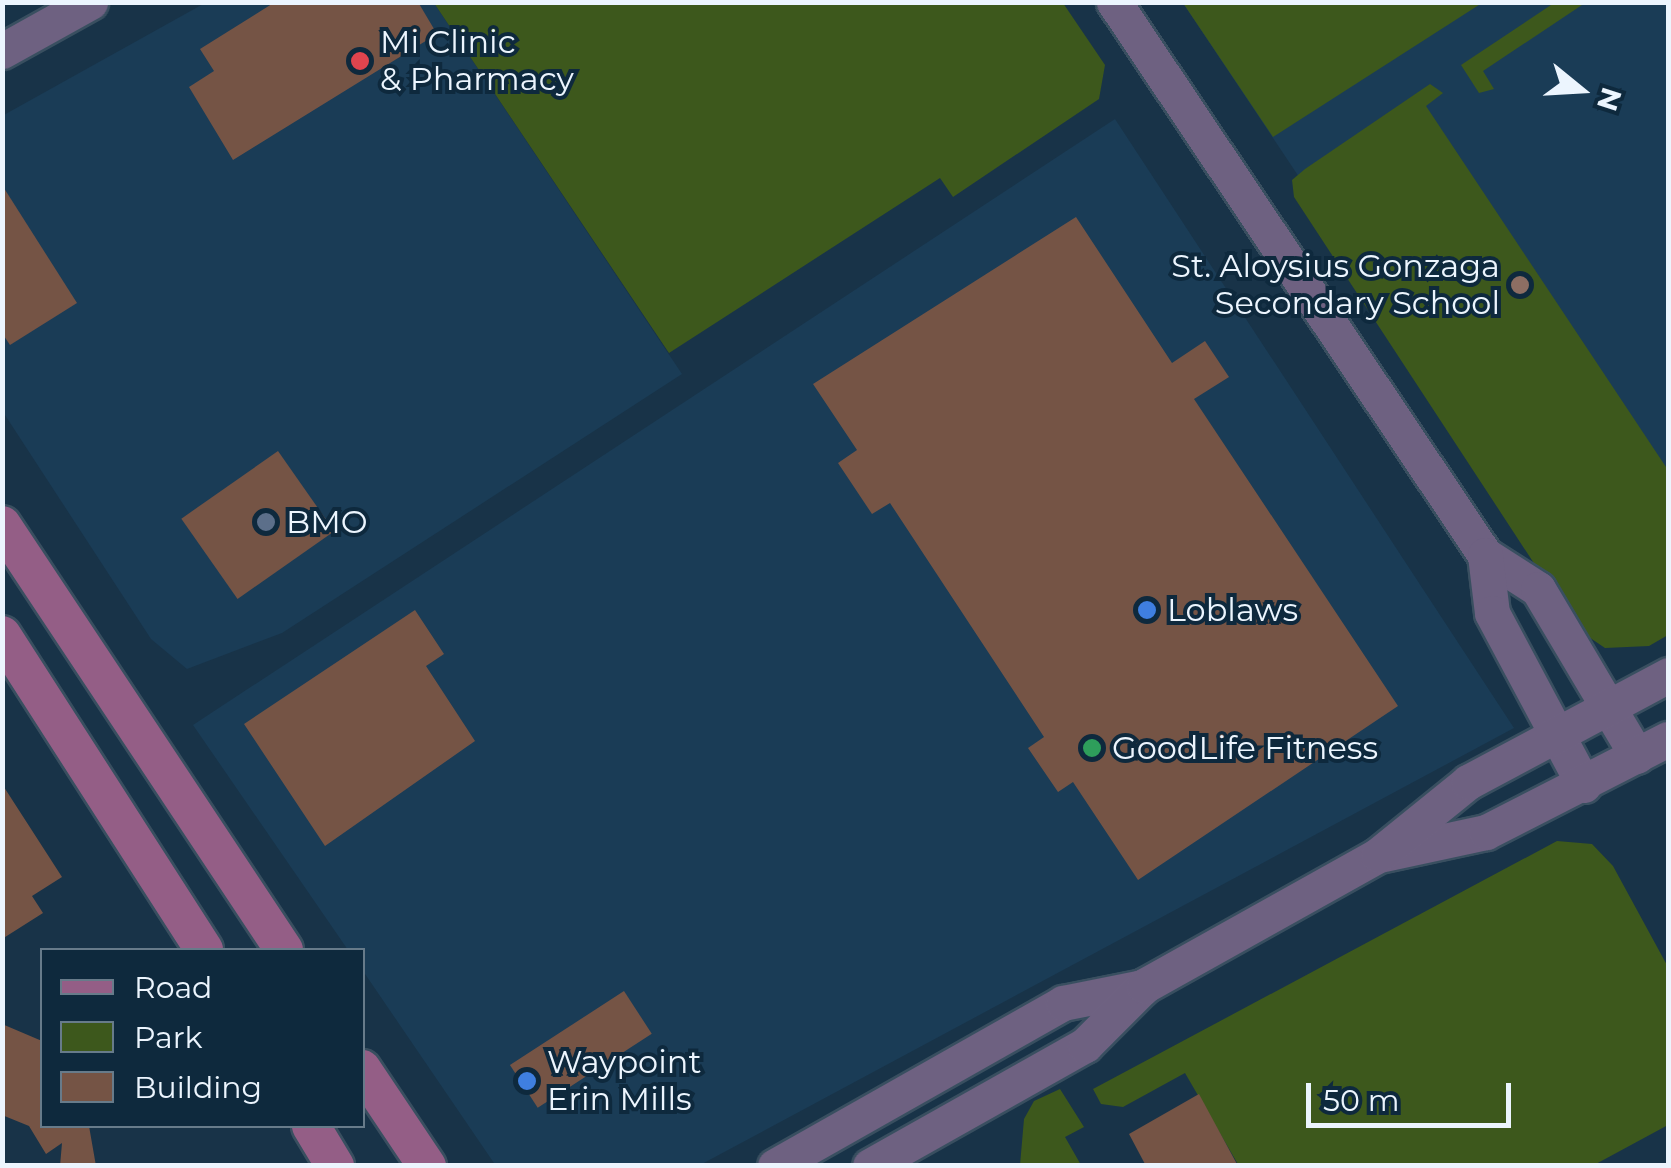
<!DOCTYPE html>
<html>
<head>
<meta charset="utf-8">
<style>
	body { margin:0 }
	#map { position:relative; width:1671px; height:1168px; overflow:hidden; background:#183348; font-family:Montserrat,sans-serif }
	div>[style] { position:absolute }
	.built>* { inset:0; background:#1a3c56 }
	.green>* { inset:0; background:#3d581c }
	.building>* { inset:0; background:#755445; transform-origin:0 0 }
	.roads { filter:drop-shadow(2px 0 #394f60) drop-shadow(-2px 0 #394f60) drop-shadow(0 2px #394f60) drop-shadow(0 -2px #394f60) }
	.secondary>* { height:35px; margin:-17.5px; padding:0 17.5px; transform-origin:17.5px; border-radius:17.5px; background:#6e6181 }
	.primary>* { height:38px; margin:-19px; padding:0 19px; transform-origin:19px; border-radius:19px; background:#945e86 }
	.dots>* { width:28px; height:28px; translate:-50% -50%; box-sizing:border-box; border:5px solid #0e293d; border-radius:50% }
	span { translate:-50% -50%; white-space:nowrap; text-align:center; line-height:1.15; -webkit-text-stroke:8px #0e293d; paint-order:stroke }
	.poi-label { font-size:32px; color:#ecf5fe }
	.left { translate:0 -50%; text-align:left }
	.right { translate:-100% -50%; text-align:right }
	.frame { position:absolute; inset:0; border:5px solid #ecf5fe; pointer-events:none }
	.legend { position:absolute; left:40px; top:948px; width:325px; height:180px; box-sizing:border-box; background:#0e293d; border:2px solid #677b8a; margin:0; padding:12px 18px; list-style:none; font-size:30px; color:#ecf5fe }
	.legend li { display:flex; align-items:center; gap:20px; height:50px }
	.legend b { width:50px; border:2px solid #677b8a }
	.north { position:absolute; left:1531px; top:40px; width:100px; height:100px; -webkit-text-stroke:8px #0e293d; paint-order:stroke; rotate:108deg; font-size:28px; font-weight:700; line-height:40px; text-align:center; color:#ecf5fe }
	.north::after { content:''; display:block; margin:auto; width:35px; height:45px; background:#ecf5fe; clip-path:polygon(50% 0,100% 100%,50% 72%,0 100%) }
	.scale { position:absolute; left:1306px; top:1083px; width:205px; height:45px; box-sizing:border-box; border:5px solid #ecf5fe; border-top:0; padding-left:12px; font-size:30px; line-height:35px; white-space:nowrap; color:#ecf5fe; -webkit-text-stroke:8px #0e293d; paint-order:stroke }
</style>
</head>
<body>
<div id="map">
	<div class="built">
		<div style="clip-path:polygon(205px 3px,434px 3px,682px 374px,282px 633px,187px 669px,151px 639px,3px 412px,2px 116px)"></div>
		<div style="clip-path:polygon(1183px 3px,1668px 3px,1668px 619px,1525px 516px)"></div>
		<div style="clip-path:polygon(1115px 119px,1514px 728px,700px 1165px,496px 1166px,363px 971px,362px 950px,348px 950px,193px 725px)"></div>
	</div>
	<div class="green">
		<div style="clip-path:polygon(434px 3px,1063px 3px,1105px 65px,1099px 99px,953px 197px,940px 178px,669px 353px)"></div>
		<div style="clip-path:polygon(1183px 3px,1482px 3px,1273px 137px)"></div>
		<div style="clip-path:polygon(1554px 3px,1585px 3px,1483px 71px,1494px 89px,1479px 93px,1461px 65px)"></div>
		<div style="clip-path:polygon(1430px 84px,1443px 93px,1426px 106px,1668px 470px,1668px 635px,1649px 646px,1605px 648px,1577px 629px,1294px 197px,1292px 180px,1305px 169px)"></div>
		<div style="clip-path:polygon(1557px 841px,1592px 844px,1613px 866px,1668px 967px,1668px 1125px,1594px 1165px,1239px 1166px,1185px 1073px,1123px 1107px,1101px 1104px,1093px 1089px)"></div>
		<div style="clip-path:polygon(1060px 1089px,1084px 1127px,1065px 1137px,1081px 1165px,1020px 1165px,1024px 1119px,1034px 1101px)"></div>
	</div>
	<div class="building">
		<div style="clip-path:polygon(275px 2px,418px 2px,437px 34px,233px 160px,189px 87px,214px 71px,200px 49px)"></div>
		<div style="clip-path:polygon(2px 185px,77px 303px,10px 345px,2px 333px)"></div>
		<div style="clip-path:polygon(1076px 217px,1172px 363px,1205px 341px,1229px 377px,1194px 399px,1398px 706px,1138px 880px,1073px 782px,1058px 792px,1028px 748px,1044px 737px,890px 503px,872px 514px,838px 463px,857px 450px,813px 384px)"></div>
		<div style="left:278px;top:451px;width:98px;height:118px;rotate:55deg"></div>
		<div style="clip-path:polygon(415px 610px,444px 654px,426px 666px,475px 741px,325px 846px,244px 724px)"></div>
		<div style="clip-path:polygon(2px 784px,62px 877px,32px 896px,43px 913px,2px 939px)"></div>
		<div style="left:624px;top:991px;width:51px;height:136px;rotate:57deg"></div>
		<div style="clip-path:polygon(2px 1024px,42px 1041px,42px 1126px,89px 1126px,96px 1166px,60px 1166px,62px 1143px,46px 1154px,29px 1126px,2px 1115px)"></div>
		<div style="clip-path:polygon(1199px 1094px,1238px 1166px,1146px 1166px,1129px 1134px)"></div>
	</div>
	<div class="roads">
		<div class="secondary">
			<div style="left:1114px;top:2px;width:666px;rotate:56.14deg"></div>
			<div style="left:1485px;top:555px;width:63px;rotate:32.7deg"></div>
			<div style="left:1538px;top:589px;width:194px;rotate:59.3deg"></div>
			<div style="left:2px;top:51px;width:101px;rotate:-29.1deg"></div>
			<div style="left:1485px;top:555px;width:58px;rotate:83.1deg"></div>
			<div style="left:1492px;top:613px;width:195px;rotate:61.9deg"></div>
			<div style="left:1384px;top:854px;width:104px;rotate:-12.2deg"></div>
			<div style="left:1486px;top:832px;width:204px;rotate:-27.1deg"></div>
			<div style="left:775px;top:1166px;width:331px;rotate:-29.5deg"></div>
			<div style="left:1063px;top:1003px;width:82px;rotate:-11.3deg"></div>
			<div style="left:870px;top:1166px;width:247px;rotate:-29.4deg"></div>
			<div style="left:1085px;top:1045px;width:83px;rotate:-45deg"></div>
			<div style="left:1144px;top:986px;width:268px;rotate:-29.2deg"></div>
			<div style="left:1378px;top:855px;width:116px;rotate:-39deg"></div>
			<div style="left:1468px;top:782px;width:227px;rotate:-28.1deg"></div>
		</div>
		<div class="primary">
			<div style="left:2px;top:525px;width:510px;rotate:56.43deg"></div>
			<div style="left:2px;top:635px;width:374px;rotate:57.3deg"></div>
			<div style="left:362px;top:1069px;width:117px;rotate:56.2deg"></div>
			<div style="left:311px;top:1126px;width:47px;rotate:59deg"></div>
		</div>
	</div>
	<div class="dots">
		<div style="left:360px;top:61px;background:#e0444e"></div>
		<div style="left:1520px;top:285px;background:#8d6e63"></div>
		<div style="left:266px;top:522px;background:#5c6f8a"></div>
		<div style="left:1147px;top:610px;background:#3f7fe0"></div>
		<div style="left:1092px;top:748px;background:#2e9e5b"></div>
		<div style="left:527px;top:1081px;background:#3f7fe0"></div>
	</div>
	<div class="poi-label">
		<span class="left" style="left:380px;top:61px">Mi Clinic<br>&amp; Pharmacy</span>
		<span class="right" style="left:1500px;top:285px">St. Aloysius Gonzaga<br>Secondary School</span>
		<span class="left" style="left:286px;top:522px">BMO</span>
		<span class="left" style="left:1167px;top:610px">Loblaws</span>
		<span class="left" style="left:1112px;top:748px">GoodLife Fitness</span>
		<span class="left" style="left:547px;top:1081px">Waypoint<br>Erin Mills</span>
	</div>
	<div class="frame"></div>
	<ul class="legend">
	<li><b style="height:12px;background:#945e86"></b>Road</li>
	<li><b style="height:28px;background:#3d581c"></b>Park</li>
	<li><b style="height:28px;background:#755445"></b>Building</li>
	</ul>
	<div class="north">N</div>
	<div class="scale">50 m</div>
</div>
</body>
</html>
